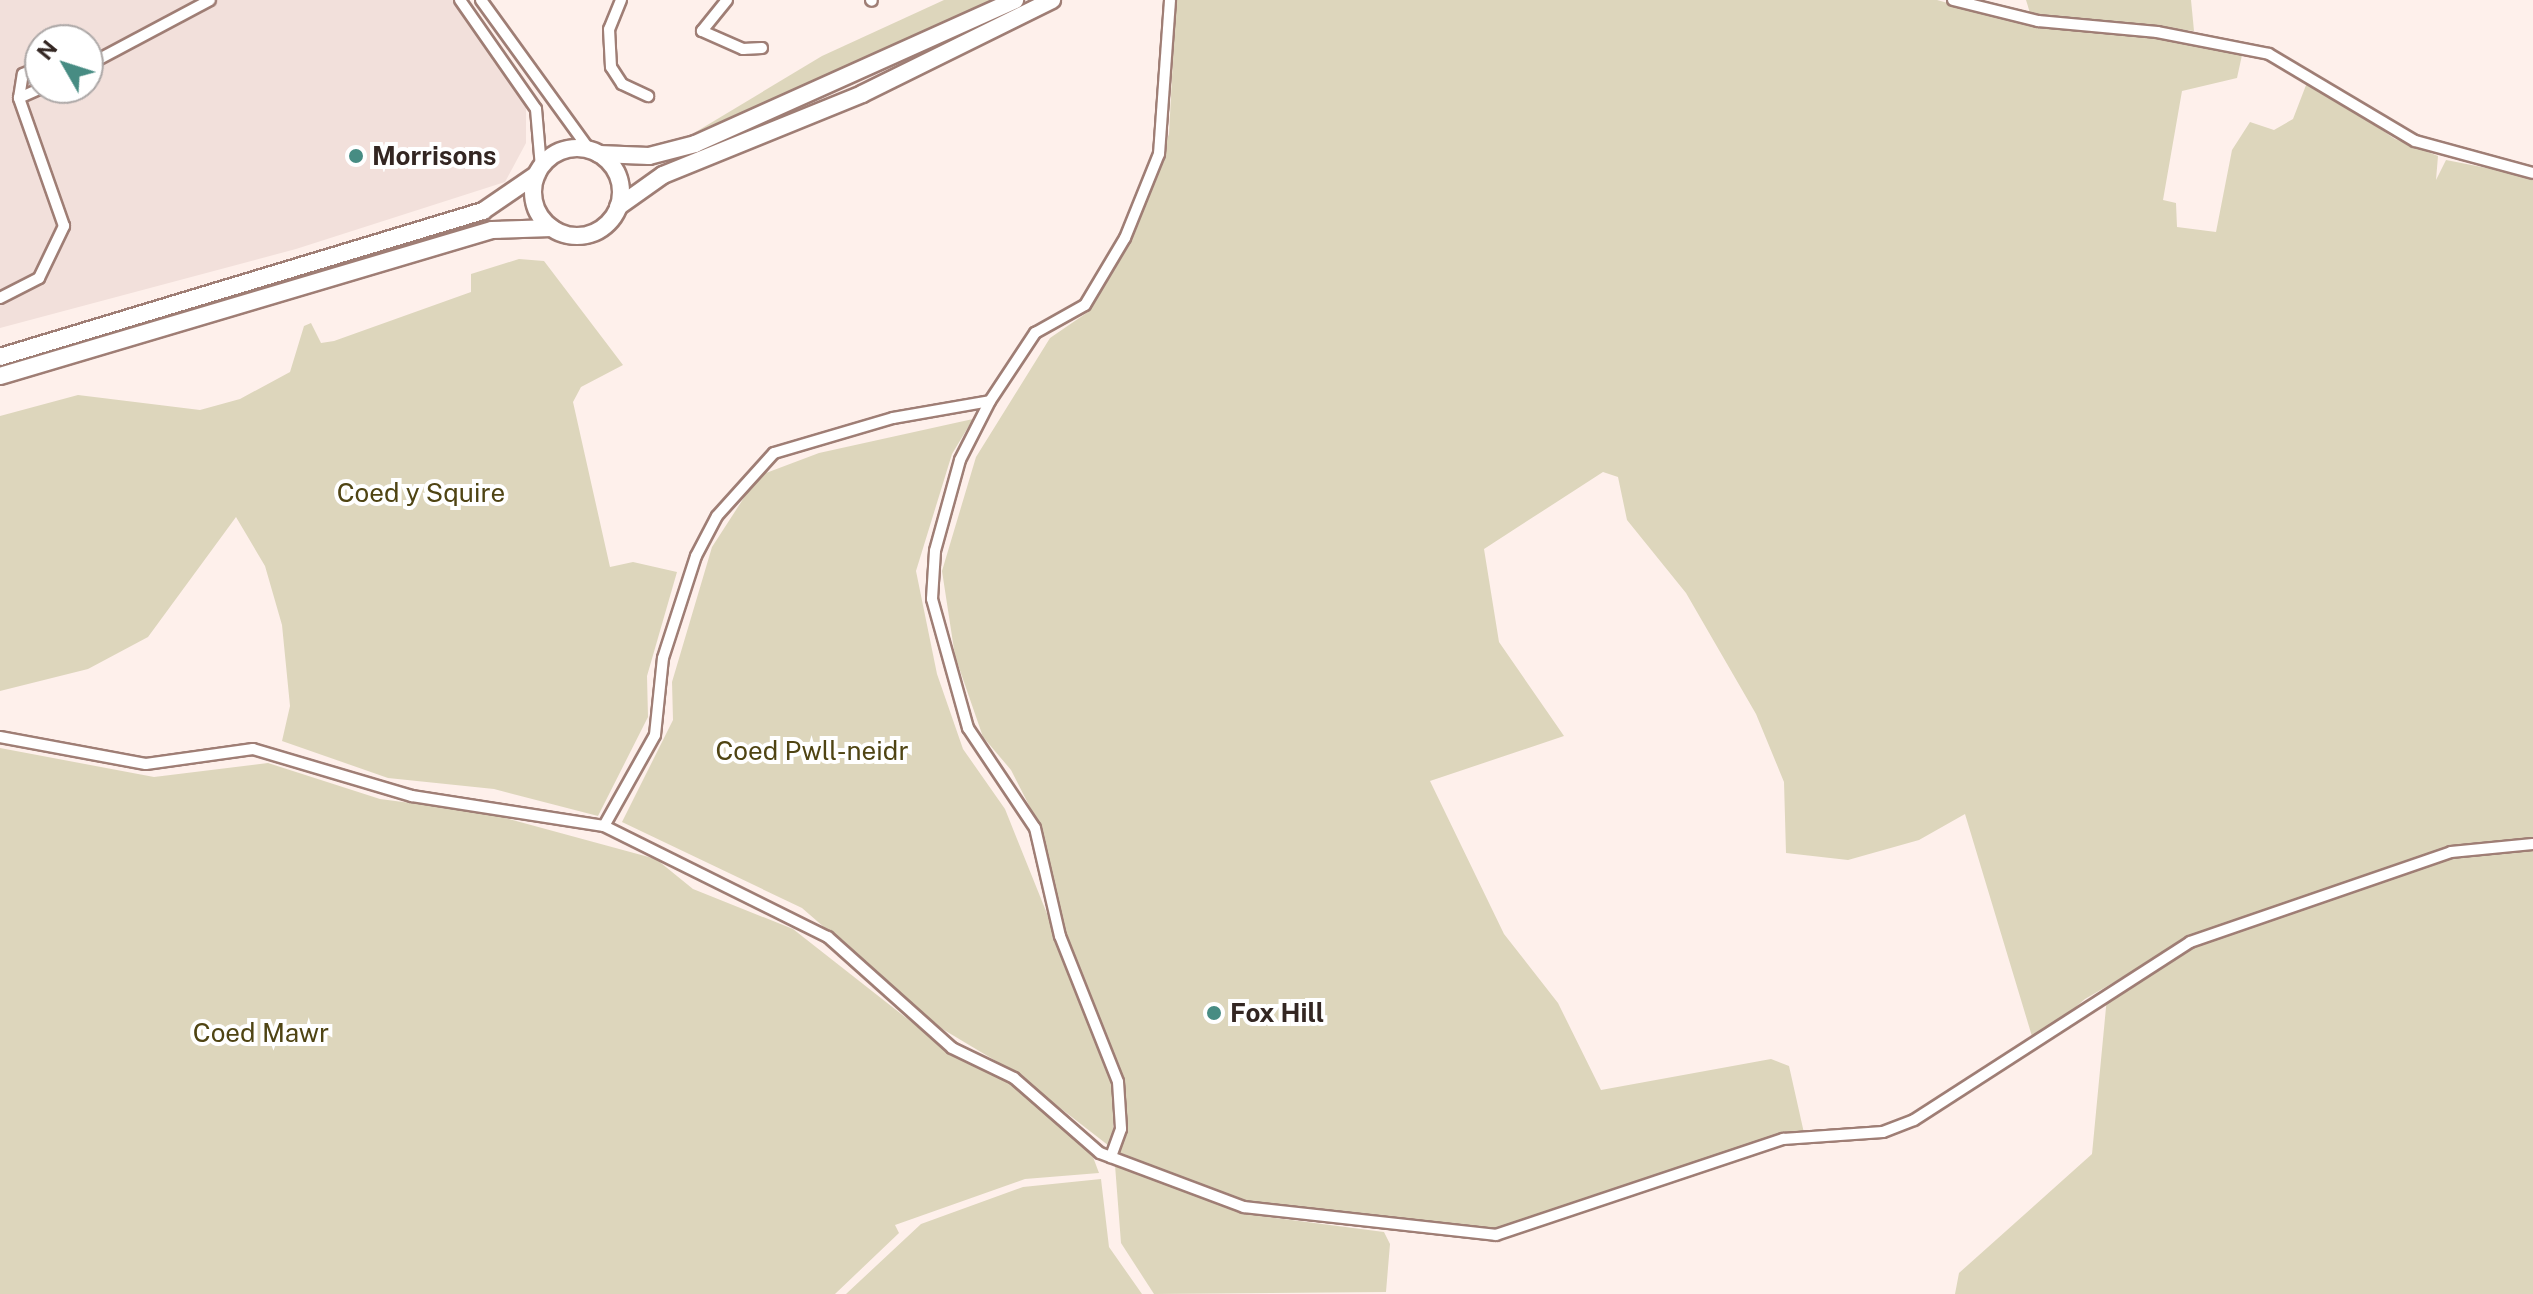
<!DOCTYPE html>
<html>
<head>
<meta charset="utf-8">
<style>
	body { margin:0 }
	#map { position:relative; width:2533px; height:1294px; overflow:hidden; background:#fef0eb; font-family:"Public Sans",sans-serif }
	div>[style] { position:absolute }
	.built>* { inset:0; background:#f2e0db }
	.green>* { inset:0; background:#ddd6bc }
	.roads { filter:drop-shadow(2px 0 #9f7e75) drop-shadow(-2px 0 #9f7e75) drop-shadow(0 2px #9f7e75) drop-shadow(0 -2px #9f7e75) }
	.minor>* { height:10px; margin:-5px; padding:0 5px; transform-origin:5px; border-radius:5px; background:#fff }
	.primary>* { height:16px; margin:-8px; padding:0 8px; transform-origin:8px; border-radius:8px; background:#fff }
	.primary>.ring { margin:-8px; padding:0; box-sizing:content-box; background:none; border:16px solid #fff; border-radius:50% }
	.dots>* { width:22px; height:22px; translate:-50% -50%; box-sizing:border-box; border:4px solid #fff; border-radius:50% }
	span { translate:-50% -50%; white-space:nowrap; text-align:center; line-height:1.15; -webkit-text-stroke:8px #fff; paint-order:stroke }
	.poi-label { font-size:26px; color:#332622; font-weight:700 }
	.left { translate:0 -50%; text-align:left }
	.park-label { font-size:26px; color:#4f4413 }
	.north { position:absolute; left:24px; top:24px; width:80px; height:80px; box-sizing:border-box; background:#fff; border:2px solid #ada8a7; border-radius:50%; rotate:309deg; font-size:22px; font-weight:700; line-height:32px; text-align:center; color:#332622 }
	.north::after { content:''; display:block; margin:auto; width:28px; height:36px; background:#478c83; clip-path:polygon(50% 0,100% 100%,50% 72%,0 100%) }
</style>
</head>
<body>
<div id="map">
	<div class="built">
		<div style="clip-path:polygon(evenodd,0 0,460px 0,526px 90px,526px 143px,505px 182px,296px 249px,0 328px,0 0,40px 40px,88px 40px,88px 88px,40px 88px,40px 40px)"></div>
	</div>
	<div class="green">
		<div style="clip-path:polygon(944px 0,997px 0,694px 133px,822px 56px)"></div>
		<div style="clip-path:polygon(1176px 0,1937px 0,2038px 28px,2163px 37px,2242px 55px,2237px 78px,2182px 91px,2163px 200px,2176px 203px,2177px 227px,2216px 232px,2232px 150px,2250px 122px,2274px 130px,2293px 119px,2308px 80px,2395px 139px,2438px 156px,2436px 180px,2446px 160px,2533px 177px,2533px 840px,2409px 859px,2194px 936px,2085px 999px,2034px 1043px,1965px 814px,1919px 840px,1848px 860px,1786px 853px,1784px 782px,1756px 714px,1686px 593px,1627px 520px,1618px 477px,1603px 472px,1484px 549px,1499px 642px,1564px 736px,1430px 781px,1504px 934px,1558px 1003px,1601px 1090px,1771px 1059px,1789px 1066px,1804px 1133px,1785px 1132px,1495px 1232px,1245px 1204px,1120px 1153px,1126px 1105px,1120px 1072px,1067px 942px,1042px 831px,1011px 770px,983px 737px,955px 656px,942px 571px,976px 457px,1050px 338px,1088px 312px,1133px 231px,1169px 134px)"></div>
		<div style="clip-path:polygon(2026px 0,2191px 0,2194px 31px,2030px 13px)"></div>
		<div style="clip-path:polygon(519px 259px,544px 261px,623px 365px,581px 387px,573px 402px,610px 567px,633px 562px,677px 572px,647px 676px,648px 717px,598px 816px,494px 789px,388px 778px,282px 741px,290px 706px,282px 625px,265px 566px,236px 517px,148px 637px,88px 669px,0 691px,0 416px,78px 395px,200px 410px,240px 399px,290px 372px,304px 326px,311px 323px,321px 343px,334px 341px,471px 292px,471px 274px)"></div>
		<div style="clip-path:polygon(973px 419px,952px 454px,916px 571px,937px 674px,963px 749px,1005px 809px,1113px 1078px,1113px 1149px,1011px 1070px,939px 1027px,802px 908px,622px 822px,673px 720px,672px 682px,712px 547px,758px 476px,819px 453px)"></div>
		<div style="clip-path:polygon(0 748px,154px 777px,268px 763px,380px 799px,487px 813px,656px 859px,693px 889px,793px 929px,956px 1057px,1002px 1074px,1090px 1149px,1099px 1173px,1025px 1179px,895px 1225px,899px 1233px,835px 1294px,0 1294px)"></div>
		<div style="clip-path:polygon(2533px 847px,2533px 1294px,1955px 1294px,1959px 1273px,2092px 1154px,2107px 997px,2186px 948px,2444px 857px)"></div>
		<div style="clip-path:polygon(1115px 1165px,1261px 1216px,1384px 1232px,1390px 1244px,1386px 1292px,1154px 1294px,1121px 1243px)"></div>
		<div style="clip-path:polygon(1101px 1179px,1109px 1247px,1142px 1294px,846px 1294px,921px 1224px,1023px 1187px)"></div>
	</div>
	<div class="roads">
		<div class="minor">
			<div style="left:460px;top:0;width:133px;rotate:55.1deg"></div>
			<div style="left:536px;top:109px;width:58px;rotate:85.1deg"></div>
			<div style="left:481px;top:0;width:184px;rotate:54.1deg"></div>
			<div style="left:621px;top:0;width:31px;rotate:112deg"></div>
			<div style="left:609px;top:29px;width:38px;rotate:87deg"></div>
			<div style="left:611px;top:67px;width:20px;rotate:57deg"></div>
			<div style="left:622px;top:84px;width:29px;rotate:25deg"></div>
			<div style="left:727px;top:0;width:40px;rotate:129deg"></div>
			<div style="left:702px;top:31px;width:45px;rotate:23.7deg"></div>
			<div style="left:743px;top:49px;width:19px;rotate:-3deg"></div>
			<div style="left:871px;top:0;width:1px;rotate:45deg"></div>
			<div style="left:1953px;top:0;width:88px;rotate:13.9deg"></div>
			<div style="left:2038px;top:21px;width:120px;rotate:5.3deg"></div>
			<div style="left:2157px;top:32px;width:114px;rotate:11.1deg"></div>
			<div style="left:2269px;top:54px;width:170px;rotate:30.8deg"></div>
			<div style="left:2415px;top:141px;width:122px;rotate:15.2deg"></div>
			<div style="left:88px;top:65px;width:138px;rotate:-28deg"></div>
			<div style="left:19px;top:98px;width:24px;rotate:-81deg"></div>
			<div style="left:23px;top:74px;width:18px;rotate:-22deg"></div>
			<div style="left:0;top:298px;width:44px;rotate:-27.1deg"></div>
			<div style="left:39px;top:278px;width:58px;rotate:-64.3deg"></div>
			<div style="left:64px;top:226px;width:136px;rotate:-109.4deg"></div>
			<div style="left:19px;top:98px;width:24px;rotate:-24deg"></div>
			<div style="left:990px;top:401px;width:66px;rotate:117deg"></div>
			<div style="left:960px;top:460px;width:94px;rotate:105.4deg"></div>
			<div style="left:935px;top:551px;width:48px;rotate:93.6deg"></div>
			<div style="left:932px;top:599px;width:134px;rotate:74.4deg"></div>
			<div style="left:968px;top:728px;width:120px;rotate:56.2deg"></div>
			<div style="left:1035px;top:828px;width:111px;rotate:77deg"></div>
			<div style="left:1060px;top:936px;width:157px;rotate:68.3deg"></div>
			<div style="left:1118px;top:1082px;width:47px;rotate:86.3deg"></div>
			<div style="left:1121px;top:1129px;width:30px;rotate:110deg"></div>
			<div style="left:0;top:737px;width:148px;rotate:10.5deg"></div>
			<div style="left:146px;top:764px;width:108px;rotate:-8deg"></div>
			<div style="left:253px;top:749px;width:166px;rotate:16.5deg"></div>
			<div style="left:412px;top:796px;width:194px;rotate:8.9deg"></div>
			<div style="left:604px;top:826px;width:250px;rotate:26.4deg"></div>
			<div style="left:828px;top:937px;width:166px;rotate:41.8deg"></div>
			<div style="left:952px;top:1048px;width:69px;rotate:25.8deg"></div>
			<div style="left:1014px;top:1078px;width:114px;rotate:41.1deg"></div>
			<div style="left:1100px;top:1153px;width:154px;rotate:20.6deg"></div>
			<div style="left:1244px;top:1207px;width:254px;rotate:6.3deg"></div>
			<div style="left:1496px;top:1235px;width:303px;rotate:-18.5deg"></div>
			<div style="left:1783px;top:1139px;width:100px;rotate:-4deg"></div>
			<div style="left:1883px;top:1132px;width:33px;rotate:-21deg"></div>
			<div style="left:1914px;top:1120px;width:328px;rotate:-32.8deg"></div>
			<div style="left:2190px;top:942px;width:276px;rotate:-19deg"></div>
			<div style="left:2451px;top:852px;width:82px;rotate:-5.6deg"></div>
			<div style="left:604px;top:826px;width:104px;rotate:-60.7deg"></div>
			<div style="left:655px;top:735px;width:77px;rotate:-84.1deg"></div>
			<div style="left:663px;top:658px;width:107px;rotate:-72.1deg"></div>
			<div style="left:696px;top:556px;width:45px;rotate:-62.3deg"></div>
			<div style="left:717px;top:516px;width:85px;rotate:-47.9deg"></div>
			<div style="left:774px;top:453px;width:124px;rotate:-16.4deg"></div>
			<div style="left:893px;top:418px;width:98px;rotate:-9.9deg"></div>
			<div style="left:990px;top:401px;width:82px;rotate:-56.5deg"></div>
			<div style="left:1035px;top:333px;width:57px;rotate:-29.2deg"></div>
			<div style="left:1085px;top:305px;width:78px;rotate:-59.2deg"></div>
			<div style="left:1125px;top:238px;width:91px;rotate:-68deg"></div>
			<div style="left:1159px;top:154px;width:154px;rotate:-85.9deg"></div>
		</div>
		<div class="primary">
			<div class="ring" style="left:533px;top:148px;width:72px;height:72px"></div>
			<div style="left:599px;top:154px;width:50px;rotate:2.3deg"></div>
			<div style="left:649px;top:156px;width:48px;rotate:-14.6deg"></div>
			<div style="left:695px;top:144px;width:351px;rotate:-24.2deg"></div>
			<div style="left:618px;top:207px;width:55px;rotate:-35.4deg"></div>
			<div style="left:663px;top:175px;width:215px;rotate:-22.1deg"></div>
			<div style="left:862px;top:94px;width:212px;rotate:-26.3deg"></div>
			<div style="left:0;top:357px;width:505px;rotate:-16.82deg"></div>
			<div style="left:483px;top:211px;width:65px;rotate:-34.4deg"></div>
			<div style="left:0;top:376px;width:513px;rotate:-16.53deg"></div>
			<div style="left:492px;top:230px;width:60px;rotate:-1.9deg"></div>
		</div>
	</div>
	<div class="dots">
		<div style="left:356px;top:156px;background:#478c83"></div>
		<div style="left:1214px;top:1013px;background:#478c83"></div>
	</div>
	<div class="poi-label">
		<span class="left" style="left:372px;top:156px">Morrisons</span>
		<span class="left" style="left:1230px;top:1013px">Fox Hill</span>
	</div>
	<div class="park-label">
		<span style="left:421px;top:493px">Coed y Squire</span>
		<span style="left:812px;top:751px">Coed Pwll-neidr</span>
		<span style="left:261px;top:1033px">Coed Mawr</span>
	</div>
	<div class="north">N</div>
</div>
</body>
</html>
